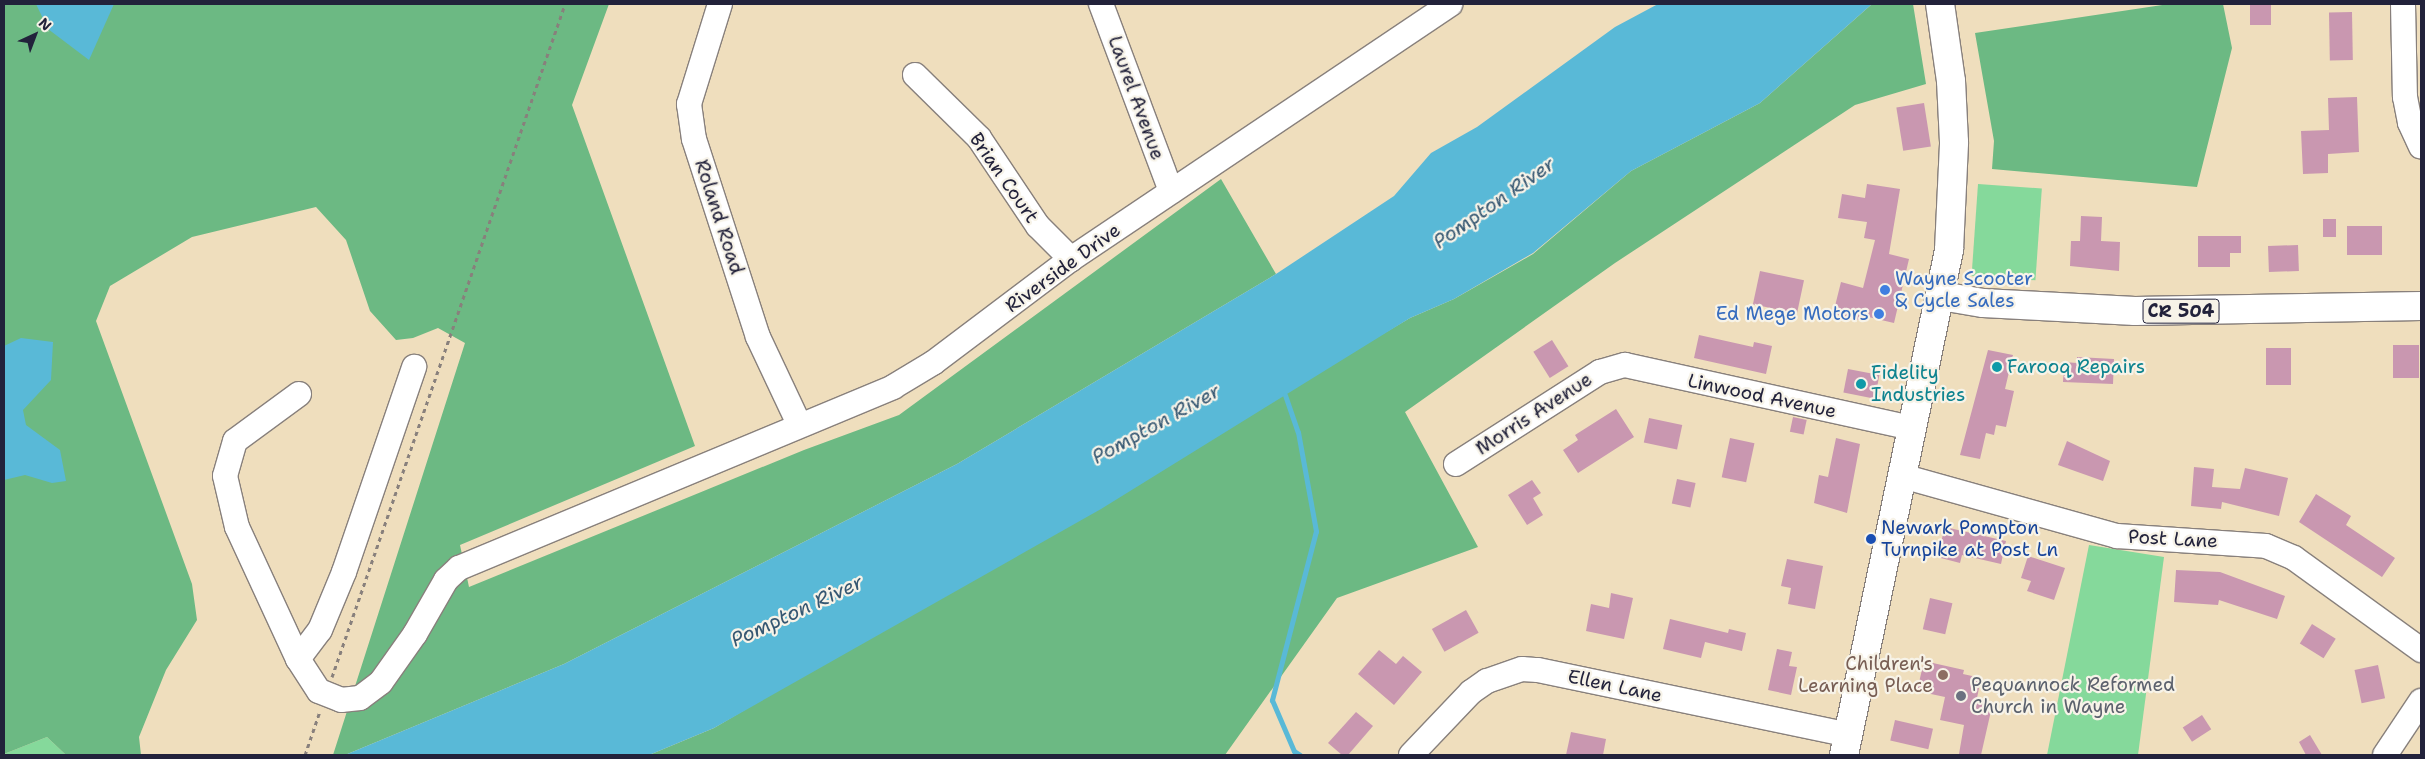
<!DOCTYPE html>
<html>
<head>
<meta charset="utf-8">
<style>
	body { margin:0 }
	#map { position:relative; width:2425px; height:759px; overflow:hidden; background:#efdebd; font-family:"Shantell Sans",sans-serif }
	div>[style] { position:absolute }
	.green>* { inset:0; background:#85d99b; transform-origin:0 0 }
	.forest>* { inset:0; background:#6cb983 }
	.water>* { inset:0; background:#59b9d7 }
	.stream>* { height:5px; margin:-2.5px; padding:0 2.5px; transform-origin:2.5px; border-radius:2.5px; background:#59b9d7 }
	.building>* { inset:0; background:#c997b0; transform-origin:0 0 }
	.path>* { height:3px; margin-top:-1.5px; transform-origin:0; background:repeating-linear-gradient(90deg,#88807c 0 4px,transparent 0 8px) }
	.roads { filter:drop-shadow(1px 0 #88807c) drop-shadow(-1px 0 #88807c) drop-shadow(0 1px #88807c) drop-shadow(0 -1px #88807c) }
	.minor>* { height:24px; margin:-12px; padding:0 12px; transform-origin:12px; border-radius:12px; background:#fff }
	.major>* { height:28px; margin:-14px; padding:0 14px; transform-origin:14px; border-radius:14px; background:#fff }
	.dots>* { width:14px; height:14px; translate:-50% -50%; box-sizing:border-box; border:2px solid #f7f3e8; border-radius:50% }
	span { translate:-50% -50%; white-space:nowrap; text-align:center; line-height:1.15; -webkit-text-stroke:4.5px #f7f3e8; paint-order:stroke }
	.shield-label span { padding:1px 4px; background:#f7f3e8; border:1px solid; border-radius:4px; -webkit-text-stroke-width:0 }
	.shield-label { font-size:18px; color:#22223b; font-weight:700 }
	.street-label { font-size:19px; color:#22223b }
	.shop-label { font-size:19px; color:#366cbe }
	.left { translate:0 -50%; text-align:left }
	.right { translate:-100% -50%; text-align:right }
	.culture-label { font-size:19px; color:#0d838f }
	.transit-label { font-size:19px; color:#164399 }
	.education-label { font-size:19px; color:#785e54 }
	.worship-label { font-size:19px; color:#5b616d }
	.water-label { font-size:20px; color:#355772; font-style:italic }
	.frame { position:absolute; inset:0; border:5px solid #22223b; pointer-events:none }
	.north { position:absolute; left:10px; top:10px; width:50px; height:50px; -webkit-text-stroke:4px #f7f3e8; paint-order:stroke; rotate:43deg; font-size:14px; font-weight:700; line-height:20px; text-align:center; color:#22223b }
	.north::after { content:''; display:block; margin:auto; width:18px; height:22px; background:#22223b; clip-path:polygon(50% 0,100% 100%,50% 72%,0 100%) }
</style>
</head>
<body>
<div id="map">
	<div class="green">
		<div style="left:1978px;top:184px;width:64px;height:92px;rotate:4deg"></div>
		<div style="clip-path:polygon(2089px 545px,2164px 557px,2138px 755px,2047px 755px)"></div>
		<div style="clip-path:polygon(47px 737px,66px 755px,4px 755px,4px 754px)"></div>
	</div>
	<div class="forest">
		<div style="clip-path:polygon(4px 4px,609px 4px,572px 105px,695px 446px,460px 545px,469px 587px,804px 450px,899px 415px,1221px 179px,1276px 274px,957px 464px,564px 664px,345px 755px,333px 755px,465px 343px,438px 328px,413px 338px,396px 340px,370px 311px,346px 240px,316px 207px,192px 237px,110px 286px,96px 321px,192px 584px,197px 620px,166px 670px,139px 737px,141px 755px,66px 755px,47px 737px,4px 754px)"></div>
		<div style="clip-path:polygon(1872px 4px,1913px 4px,1926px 84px,1855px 105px,1615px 263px,1405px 412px,1478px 547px,1337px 598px,1225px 755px,649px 755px,714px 728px,1410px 318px,1454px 299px,1533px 254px,1631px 171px,1760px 103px)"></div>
		<div style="clip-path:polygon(2169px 4px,2223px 4px,2232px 48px,2197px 187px,1992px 169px,1994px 141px,1975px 33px)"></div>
	</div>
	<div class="water">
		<div style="clip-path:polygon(36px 4px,114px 4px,89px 60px,48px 29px)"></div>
		<div style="clip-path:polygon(1658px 4px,1872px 4px,1760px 103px,1631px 171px,1533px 253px,1454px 299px,1410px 318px,1101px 509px,714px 728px,649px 755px,345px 755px,564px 664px,957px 464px,1276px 274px,1394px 196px,1431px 153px,1477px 127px,1615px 27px)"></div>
		<div style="clip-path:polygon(21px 338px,53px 342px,51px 380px,23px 410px,26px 425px,60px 450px,66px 481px,52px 483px,25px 475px,4px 480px,4px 346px)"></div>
	</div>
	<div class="stream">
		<div style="left:1285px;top:395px;width:39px;rotate:71deg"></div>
		<div style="left:1298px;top:432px;width:101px;rotate:79.7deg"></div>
		<div style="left:1316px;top:531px;width:175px;rotate:104.6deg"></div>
		<div style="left:1272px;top:700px;width:56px;rotate:66.7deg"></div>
		<div style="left:1294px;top:751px;width:7px;rotate:34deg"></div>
	</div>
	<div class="building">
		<div style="left:2250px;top:4px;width:21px;height:21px"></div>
		<div style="left:2352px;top:12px;width:48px;height:23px;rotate:89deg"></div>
		<div style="clip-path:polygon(2357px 97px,2359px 152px,2328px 154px,2328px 173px,2303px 174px,2301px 131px,2329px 130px,2328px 98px)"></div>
		<div style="left:1924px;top:103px;width:44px;height:28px;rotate:81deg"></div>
		<div style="clip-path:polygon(1867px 184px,1900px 189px,1889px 254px,1909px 259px,1894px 323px,1860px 315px,1859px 320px,1833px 314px,1841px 282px,1863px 288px,1875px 240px,1864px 238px,1867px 222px,1838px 218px,1842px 194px,1865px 198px)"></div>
		<div style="clip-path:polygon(2081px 216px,2102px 217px,2101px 241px,2120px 242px,2119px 271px,2070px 266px,2071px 241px,2080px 241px)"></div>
		<div style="left:2323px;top:219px;width:13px;height:18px"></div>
		<div style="left:2347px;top:226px;width:35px;height:29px"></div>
		<div style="clip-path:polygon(2198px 236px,2241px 236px,2241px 253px,2230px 253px,2230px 267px,2198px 267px)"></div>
		<div style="left:2298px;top:245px;width:26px;height:30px;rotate:88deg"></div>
		<div style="left:1760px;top:271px;width:45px;height:34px;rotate:12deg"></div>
		<div style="clip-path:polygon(1699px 335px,1753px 347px,1754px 342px,1772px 346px,1766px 374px,1694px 358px)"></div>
		<div style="left:1552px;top:340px;width:31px;height:22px;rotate:58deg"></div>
		<div style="left:2393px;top:345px;width:26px;height:33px"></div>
		<div style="left:2266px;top:348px;width:25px;height:37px"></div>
		<div style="clip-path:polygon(1988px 350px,2013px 355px,2005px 389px,2014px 391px,2006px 427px,1996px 425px,1994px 435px,1986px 433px,1980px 459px,1960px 455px)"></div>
		<div style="clip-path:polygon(2077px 357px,2114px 359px,2113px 384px,2063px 382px,2064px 362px,2077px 363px)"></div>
		<div style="left:1848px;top:369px;width:32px;height:24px;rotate:11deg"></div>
		<div style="clip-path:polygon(1616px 409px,1634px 437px,1578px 473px,1563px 450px,1578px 440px,1575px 435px)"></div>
		<div style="left:1793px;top:417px;width:14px;height:15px;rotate:12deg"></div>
		<div style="left:1649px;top:418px;width:34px;height:25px;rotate:12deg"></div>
		<div style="left:1730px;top:438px;width:25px;height:40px;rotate:12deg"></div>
		<div style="clip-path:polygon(1836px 438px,1860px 444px,1847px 513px,1814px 503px,1819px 475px,1828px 477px)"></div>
		<div style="clip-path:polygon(2067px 441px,2110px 461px,2103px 481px,2058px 465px)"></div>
		<div style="clip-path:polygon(2194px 467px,2214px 469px,2212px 487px,2240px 489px,2245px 468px,2288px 478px,2279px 516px,2222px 502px,2221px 509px,2191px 506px)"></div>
		<div style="left:1677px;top:479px;width:19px;height:25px;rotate:12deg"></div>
		<div style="clip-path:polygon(1532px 480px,1541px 493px,1533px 498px,1543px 515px,1527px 525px,1508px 495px)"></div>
		<div style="clip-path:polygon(2316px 494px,2351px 516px,2346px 525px,2395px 558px,2382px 577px,2299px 522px)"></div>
		<div style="clip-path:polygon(1945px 527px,2006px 541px,2001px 564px,1962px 555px,1960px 563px,1937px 557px)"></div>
		<div style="clip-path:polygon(2028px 556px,2065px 568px,2054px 600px,2027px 591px,2031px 581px,2021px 578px)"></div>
		<div style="clip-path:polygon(1787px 559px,1823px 566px,1815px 609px,1788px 604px,1791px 588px,1781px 586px)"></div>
		<div style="clip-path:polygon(2176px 570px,2220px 572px,2285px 596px,2277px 619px,2219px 600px,2218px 605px,2174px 602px)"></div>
		<div style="clip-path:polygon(1611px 593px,1633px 598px,1624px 639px,1586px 631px,1591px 604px,1609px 608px)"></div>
		<div style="left:1930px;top:598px;width:23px;height:32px;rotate:13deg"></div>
		<div style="left:1466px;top:610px;width:26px;height:39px;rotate:61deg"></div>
		<div style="clip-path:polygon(1670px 619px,1728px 633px,1729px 629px,1746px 633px,1742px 651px,1705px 642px,1701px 658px,1663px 649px)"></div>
		<div style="left:2312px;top:624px;width:28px;height:23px;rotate:32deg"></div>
		<div style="clip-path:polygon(1777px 649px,1792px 652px,1789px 666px,1797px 667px,1791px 695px,1768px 690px)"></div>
		<div style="clip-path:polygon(1379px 650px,1396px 664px,1403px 656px,1422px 672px,1394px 705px,1358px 674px)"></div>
		<div style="clip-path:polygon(1924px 661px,1964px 670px,1963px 674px,1981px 678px,1977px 698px,1993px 702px,1981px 755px,1959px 754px,1964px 725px,1940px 720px,1945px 697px,1917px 691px)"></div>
		<div style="left:2378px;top:665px;width:34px;height:24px;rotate:78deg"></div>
		<div style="clip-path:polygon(1356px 712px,1373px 726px,1348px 755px,1342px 755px,1328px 743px)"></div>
		<div style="left:2202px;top:715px;width:17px;height:23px;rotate:57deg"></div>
		<div style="left:1895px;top:720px;width:39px;height:21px;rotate:13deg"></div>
		<div style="clip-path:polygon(1571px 732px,1606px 739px,1603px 755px,1566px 755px)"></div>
		<div style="clip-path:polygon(2310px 735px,2322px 755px,2306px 755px,2299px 742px)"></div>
	</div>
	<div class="path">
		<div style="left:332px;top:677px;width:712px;rotate:-70.9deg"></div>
		<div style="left:305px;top:755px;width:46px;rotate:-71.2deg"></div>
	</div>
	<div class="roads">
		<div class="minor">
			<div style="left:720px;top:4px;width:105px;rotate:107.2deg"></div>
			<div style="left:689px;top:104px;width:35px;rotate:82deg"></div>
			<div style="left:694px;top:139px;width:208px;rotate:72.1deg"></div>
			<div style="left:758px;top:337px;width:96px;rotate:64.8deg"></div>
			<div style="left:1101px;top:4px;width:200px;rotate:69.5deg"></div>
			<div style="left:2403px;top:4px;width:93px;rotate:88.8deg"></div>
			<div style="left:2405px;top:97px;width:26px;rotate:79deg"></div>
			<div style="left:2410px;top:123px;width:26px;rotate:65deg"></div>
			<div style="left:915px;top:75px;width:90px;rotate:44.5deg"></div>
			<div style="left:979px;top:138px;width:106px;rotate:56.2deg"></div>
			<div style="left:1038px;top:226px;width:47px;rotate:45deg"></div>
			<div style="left:299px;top:394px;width:79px;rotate:143.7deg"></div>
			<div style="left:235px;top:441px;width:36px;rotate:106deg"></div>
			<div style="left:225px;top:476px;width:52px;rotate:76.8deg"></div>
			<div style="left:237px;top:527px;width:145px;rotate:65.2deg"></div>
			<div style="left:298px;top:659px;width:38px;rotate:57deg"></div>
			<div style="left:319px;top:691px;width:24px;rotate:22deg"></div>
			<div style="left:341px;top:700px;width:19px;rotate:-6deg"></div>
			<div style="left:360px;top:698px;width:26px;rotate:-37deg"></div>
			<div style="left:381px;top:682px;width:59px;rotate:-54.7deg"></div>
			<div style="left:415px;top:634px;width:62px;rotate:-60.1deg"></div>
			<div style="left:446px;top:580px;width:18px;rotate:-43deg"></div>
			<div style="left:459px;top:568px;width:470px;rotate:-22.6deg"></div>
			<div style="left:893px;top:387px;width:47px;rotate:-31deg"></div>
			<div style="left:933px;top:363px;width:173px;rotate:-37deg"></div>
			<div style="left:1071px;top:259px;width:457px;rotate:-33.9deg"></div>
			<div style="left:1456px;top:464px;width:171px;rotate:-32.6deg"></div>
			<div style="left:1600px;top:372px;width:26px;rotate:-16deg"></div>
			<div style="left:1625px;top:365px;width:294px;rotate:12.4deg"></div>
			<div style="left:1902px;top:476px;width:223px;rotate:15.6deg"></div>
			<div style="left:2117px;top:536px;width:149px;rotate:3.8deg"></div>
			<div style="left:2266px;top:546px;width:30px;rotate:23deg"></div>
			<div style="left:2294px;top:558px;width:157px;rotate:35.9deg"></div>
			<div style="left:298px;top:659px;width:36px;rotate:-53deg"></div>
			<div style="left:320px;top:630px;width:63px;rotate:-67.5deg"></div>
			<div style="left:344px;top:572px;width:217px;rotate:-71.1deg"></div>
			<div style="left:1411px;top:755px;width:87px;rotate:-46.4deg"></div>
			<div style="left:1471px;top:692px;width:19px;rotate:-35deg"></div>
			<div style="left:1487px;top:681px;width:37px;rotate:-19deg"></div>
			<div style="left:1522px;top:669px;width:16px;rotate:4deg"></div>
			<div style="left:1538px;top:670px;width:317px;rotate:11.8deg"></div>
			<div style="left:2385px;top:755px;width:65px;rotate:-56.3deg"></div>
		</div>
		<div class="major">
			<div style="left:1941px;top:296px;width:43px;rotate:9.5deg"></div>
			<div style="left:1983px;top:303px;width:152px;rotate:3deg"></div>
			<div style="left:2135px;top:311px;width:286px;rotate:-1deg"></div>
			<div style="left:1844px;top:755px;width:516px;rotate:-78.25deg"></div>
			<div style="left:1949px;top:250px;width:108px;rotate:-87.3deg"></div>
			<div style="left:1954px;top:142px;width:61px;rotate:-92.8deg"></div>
			<div style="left:1951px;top:81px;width:78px;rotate:-98.1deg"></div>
		</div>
	</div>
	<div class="dots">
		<div style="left:1885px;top:290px;background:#3f7fe0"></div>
		<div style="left:1879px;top:314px;background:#3f7fe0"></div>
		<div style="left:1997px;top:367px;background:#0f9aa8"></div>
		<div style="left:1861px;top:384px;background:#0f9aa8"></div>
		<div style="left:1871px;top:539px;background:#1a4fb4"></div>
		<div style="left:1943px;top:675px;background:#8d6e63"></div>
		<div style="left:1961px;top:696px;background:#6b7280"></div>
	</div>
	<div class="shield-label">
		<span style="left:2181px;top:311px">CR 504</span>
	</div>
	<div class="street-label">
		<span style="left:1136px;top:98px;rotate:70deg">Laurel Avenue</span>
		<span style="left:1004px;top:178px;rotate:55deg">Brian Court</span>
		<span style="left:719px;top:217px;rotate:72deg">Roland Road</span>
		<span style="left:1063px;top:268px;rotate:-36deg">Riverside Drive</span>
		<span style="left:1762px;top:396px;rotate:12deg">Linwood Avenue</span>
		<span style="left:1534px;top:414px;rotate:-33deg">Morris Avenue</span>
		<span style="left:2173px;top:539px;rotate:3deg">Post Lane</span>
		<span style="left:1615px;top:686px;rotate:12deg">Ellen Lane</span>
	</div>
	<div class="shop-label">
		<span class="left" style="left:1895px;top:290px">Wayne Scooter<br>&amp; Cycle Sales</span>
		<span class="right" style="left:1869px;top:314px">Ed Mege Motors</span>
	</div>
	<div class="culture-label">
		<span class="left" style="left:2007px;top:367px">Farooq Repairs</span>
		<span class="left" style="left:1871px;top:384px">Fidelity<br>Industries</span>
	</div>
	<div class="transit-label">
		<span class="left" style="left:1881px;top:539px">Newark Pompton<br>Turnpike at Post Ln</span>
	</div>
	<div class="education-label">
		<span class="right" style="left:1933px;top:675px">Children's<br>Learning Place</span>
	</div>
	<div class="worship-label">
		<span class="left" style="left:1971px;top:696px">Pequannock Reformed<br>Church in Wayne</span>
	</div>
	<div class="water-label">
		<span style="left:1494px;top:203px;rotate:-35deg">Pompton River</span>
		<span style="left:1156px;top:424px;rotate:-29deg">Pompton River</span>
		<span style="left:797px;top:611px;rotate:-25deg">Pompton River</span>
	</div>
	<div class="frame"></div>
	<div class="north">N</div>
</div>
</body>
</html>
